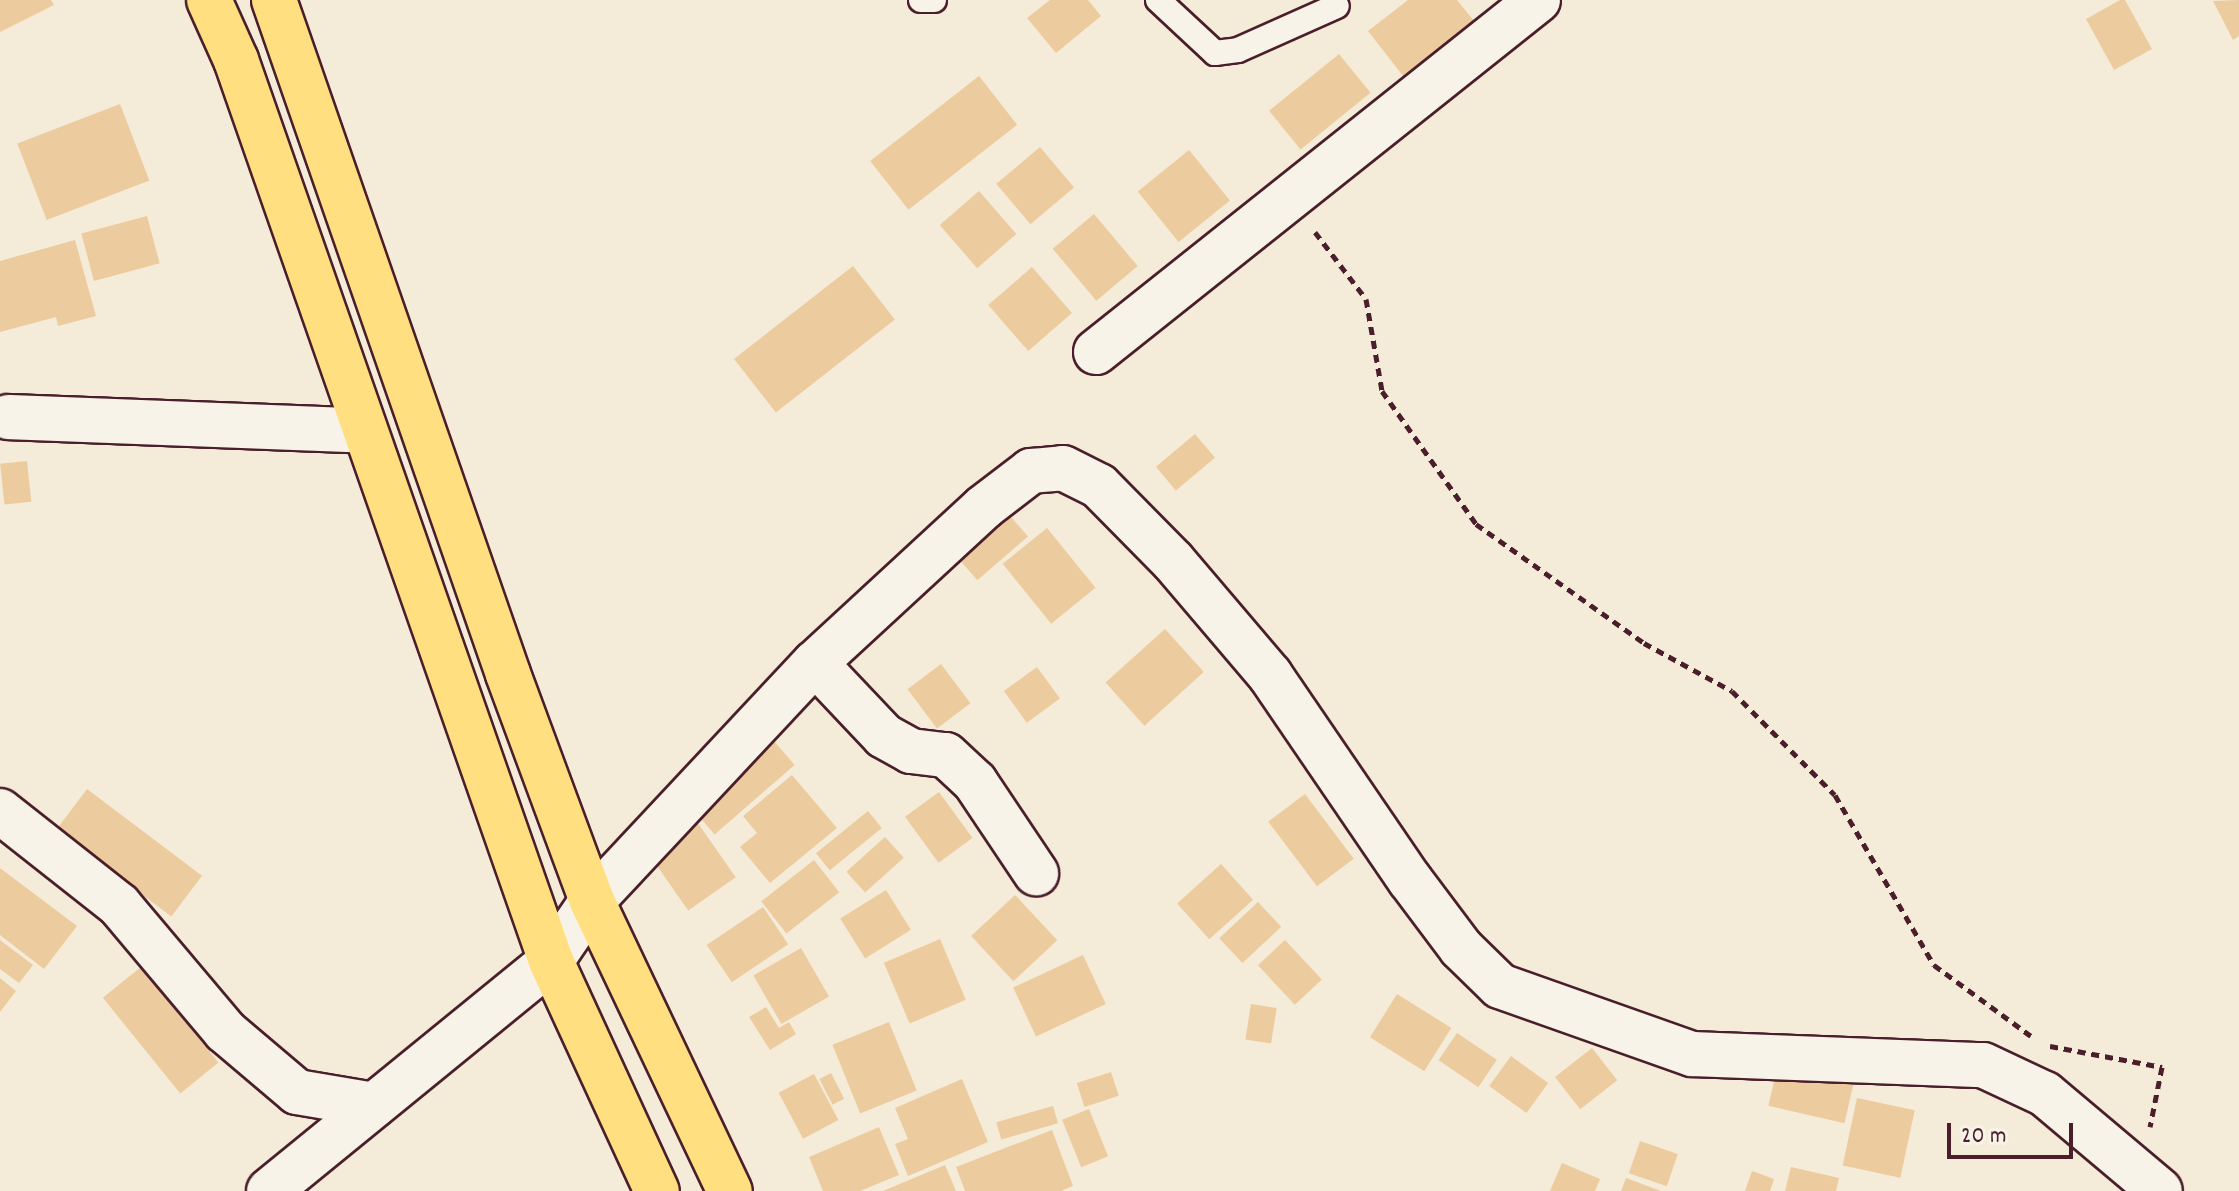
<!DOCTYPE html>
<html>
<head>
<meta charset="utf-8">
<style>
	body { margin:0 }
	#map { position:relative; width:2239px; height:1191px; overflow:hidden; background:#f5ebd9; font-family:Dekko,sans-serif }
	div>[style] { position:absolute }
	.building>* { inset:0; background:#eccc9e; transform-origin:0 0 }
	.path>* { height:5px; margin-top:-2.5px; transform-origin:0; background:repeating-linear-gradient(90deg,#4a1f2b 0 8px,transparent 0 14px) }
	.roads { filter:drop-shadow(2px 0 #4a1f2b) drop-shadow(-2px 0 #4a1f2b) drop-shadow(0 2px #4a1f2b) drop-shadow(0 -2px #4a1f2b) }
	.service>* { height:24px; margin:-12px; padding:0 12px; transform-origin:12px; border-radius:12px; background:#f7f3e8 }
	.minor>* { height:44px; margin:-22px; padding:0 22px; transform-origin:22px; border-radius:22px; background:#f7f3e8 }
	.tertiary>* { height:44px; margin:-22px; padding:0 22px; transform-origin:22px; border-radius:22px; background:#f7f3e8 }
	.primary>* { height:44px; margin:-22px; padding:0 22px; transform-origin:22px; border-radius:22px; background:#ffdf80 }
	span { translate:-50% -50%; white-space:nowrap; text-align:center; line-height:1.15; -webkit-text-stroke:8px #f7f3e8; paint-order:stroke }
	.scale { position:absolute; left:1947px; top:1123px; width:126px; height:36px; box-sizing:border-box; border:4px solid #4a1f2b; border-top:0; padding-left:10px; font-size:24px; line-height:28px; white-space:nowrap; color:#4a1f2b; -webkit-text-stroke:6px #f7f3e8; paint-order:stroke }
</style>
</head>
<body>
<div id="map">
	<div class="building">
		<div style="clip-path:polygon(0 0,51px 0,54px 5px,0 32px)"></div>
		<div style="clip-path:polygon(1050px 0,1088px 0,1101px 16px,1056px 53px,1027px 18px)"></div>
		<div style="clip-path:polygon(1408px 0,1457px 0,1474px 21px,1403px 76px,1368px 31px)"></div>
		<div style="clip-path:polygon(2120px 0,2125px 0,2152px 49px,2114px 70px,2086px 19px)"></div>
		<div style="clip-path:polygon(2239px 0,2239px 36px,2233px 40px,2213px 1px)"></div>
		<div style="left:1339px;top:54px;width:50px;height:90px;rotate:51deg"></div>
		<div style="left:979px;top:76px;width:62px;height:138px;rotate:52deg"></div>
		<div style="left:120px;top:104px;width:82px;height:110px;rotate:69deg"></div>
		<div style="left:1040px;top:147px;width:53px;height:57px;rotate:50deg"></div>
		<div style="left:1189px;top:150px;width:65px;height:66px;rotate:51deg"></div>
		<div style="left:979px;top:191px;width:57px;height:52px;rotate:49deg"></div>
		<div style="left:1094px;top:214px;width:68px;height:54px;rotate:50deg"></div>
		<div style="left:147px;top:216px;width:49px;height:68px;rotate:75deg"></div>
		<div style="clip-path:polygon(75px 240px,96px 316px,58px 326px,56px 317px,0 332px,0 261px)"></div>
		<div style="left:853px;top:266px;width:68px;height:151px;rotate:52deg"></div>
		<div style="left:1032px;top:267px;width:61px;height:58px;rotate:49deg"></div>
		<div style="left:1195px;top:434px;width:31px;height:51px;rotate:50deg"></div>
		<div style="left:27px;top:461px;width:41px;height:27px;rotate:84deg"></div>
		<div style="left:1005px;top:510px;width:35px;height:67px;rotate:49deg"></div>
		<div style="left:1047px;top:528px;width:77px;height:57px;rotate:51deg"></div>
		<div style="left:1165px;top:629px;width:58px;height:80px;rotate:48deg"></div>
		<div style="left:941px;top:664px;width:49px;height:42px;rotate:53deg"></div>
		<div style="left:1037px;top:667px;width:39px;height:41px;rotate:54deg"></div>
		<div style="left:773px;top:740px;width:33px;height:106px;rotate:49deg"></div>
		<div style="clip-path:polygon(792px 775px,837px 828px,770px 883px,740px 847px,757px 833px,743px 816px)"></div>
		<div style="left:87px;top:789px;width:144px;height:51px;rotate:37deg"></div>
		<div style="left:939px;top:792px;width:57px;height:42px;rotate:54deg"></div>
		<div style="left:1305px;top:794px;width:81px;height:46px;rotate:53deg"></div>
		<div style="left:868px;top:811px;width:22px;height:67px;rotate:51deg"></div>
		<div style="left:695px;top:819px;width:71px;height:58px;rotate:55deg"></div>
		<div style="left:885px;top:837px;width:28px;height:52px;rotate:48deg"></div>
		<div style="left:814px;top:860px;width:41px;height:67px;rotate:52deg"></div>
		<div style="left:1221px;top:864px;width:48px;height:59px;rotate:48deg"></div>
		<div style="clip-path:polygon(0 868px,77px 926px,44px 969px,0 935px)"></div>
		<div style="left:886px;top:890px;width:47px;height:54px;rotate:58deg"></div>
		<div style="left:1015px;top:895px;width:62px;height:60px;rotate:47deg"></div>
		<div style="left:1258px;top:902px;width:34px;height:53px;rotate:47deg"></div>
		<div style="left:763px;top:907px;width:45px;height:68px;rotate:56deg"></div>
		<div style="left:940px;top:939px;width:66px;height:61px;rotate:67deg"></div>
		<div style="clip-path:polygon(0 940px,33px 965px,19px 983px,0 969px)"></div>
		<div style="left:1285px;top:940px;width:54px;height:37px;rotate:47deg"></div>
		<div style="left:801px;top:948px;width:56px;height:55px;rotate:60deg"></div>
		<div style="left:1083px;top:955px;width:54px;height:77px;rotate:65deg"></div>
		<div style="left:141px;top:967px;width:123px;height:49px;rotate:51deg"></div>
		<div style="clip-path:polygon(0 978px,16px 991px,0 1012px)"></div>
		<div style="left:1397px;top:994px;width:64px;height:51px;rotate:32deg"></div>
		<div style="left:1251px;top:1004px;width:26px;height:36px;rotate:9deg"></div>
		<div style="clip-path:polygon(766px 1007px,779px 1028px,789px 1022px,796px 1034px,770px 1050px,749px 1017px)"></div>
		<div style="left:889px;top:1022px;width:74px;height:61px;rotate:68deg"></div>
		<div style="left:1457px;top:1033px;width:48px;height:33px;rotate:34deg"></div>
		<div style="left:1592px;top:1048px;width:41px;height:47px;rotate:52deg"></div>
		<div style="left:1511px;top:1056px;width:46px;height:37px;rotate:36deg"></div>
		<div style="left:1779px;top:1060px;width:78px;height:47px;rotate:13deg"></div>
		<div style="left:1111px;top:1072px;width:25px;height:36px;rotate:72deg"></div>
		<div style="left:831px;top:1073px;width:29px;height:13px;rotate:63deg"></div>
		<div style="left:814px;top:1074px;width:52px;height:40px;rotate:62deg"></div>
		<div style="clip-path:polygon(962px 1079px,988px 1142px,908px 1176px,895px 1144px,908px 1139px,895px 1108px)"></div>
		<div style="left:1857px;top:1098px;width:59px;height:69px;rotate:12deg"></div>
		<div style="left:1053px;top:1106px;width:18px;height:59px;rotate:74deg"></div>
		<div style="left:1089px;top:1109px;width:51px;height:29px;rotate:68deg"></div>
		<div style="clip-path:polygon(879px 1127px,899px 1175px,860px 1191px,823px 1191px,809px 1157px)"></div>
		<div style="clip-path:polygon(1052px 1130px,1073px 1186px,1061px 1191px,965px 1191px,956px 1167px)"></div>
		<div style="left:1640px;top:1141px;width:40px;height:34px;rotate:19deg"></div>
		<div style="clip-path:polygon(1562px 1163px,1600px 1179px,1595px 1191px,1550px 1191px)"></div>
		<div style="clip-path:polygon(945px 1165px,956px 1191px,883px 1191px)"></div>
		<div style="clip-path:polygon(1791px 1167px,1839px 1178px,1836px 1191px,1785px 1191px)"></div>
		<div style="clip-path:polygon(1752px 1171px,1774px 1179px,1770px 1191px,1745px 1191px)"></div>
		<div style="clip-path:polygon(1626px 1178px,1661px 1191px,1621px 1191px)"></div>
	</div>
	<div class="path">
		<div style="left:1315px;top:232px;width:84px;rotate:52.7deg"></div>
		<div style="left:1366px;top:299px;width:93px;rotate:80.1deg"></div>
		<div style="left:1382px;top:391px;width:163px;rotate:54.7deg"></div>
		<div style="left:1476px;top:524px;width:206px;rotate:35.3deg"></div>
		<div style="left:1644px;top:643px;width:100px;rotate:28.6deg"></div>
		<div style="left:1732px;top:691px;width:146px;rotate:45.3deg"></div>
		<div style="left:1835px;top:795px;width:197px;rotate:59.8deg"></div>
		<div style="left:1934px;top:965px;width:120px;rotate:36.2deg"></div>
		<div style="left:2050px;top:1046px;width:114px;rotate:10.6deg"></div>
		<div style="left:2162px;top:1067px;width:61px;rotate:101.3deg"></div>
	</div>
	<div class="roads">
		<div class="service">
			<div style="left:921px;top:0;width:13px"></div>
			<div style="left:1158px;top:0;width:78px;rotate:42.9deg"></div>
			<div style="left:1215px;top:53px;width:23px;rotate:-7deg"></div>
			<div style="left:1238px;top:50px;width:108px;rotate:-24deg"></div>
		</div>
		<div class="minor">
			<div style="left:1096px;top:352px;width:565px;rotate:-38.53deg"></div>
			<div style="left:8px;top:417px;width:357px;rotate:2.2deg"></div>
			<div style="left:815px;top:663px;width:100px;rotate:46.6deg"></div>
			<div style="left:884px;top:736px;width:31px;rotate:29deg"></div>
			<div style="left:911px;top:751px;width:35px;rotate:7deg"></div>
			<div style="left:946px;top:755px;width:40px;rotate:43deg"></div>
			<div style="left:975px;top:782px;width:110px;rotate:56.2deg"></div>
			<div style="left:0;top:811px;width:152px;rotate:38.3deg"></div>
			<div style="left:119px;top:905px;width:165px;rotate:49.9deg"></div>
			<div style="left:225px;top:1031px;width:94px;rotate:40.3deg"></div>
			<div style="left:297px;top:1092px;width:78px;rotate:9.6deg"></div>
			<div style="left:551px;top:961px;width:73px;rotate:-55.7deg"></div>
			<div style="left:592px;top:901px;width:326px;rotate:-46.9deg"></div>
			<div style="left:815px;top:663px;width:230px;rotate:-42.7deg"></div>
			<div style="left:984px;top:507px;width:59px;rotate:-37.5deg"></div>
			<div style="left:1031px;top:471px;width:32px;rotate:-5deg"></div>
			<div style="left:1063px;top:468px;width:40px;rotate:26.6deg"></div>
			<div style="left:1099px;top:486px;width:105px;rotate:45.4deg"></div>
			<div style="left:1173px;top:561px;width:150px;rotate:49.6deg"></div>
			<div style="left:1270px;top:675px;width:248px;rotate:55.7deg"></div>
			<div style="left:1410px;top:880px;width:85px;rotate:53.1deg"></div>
			<div style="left:1461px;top:948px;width:54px;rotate:44.3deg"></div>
			<div style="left:1500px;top:986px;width:204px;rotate:19.5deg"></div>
			<div style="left:1692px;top:1054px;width:291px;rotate:2.2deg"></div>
			<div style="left:1983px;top:1065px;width:68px;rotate:25.1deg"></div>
			<div style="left:2045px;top:1094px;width:150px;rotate:40.1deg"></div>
		</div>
		<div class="tertiary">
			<div style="left:269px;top:1191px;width:364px;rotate:-39.2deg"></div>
		</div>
		<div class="primary">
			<div style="left:209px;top:0;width:66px;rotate:65.8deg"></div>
			<div style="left:236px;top:60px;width:954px;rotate:70.73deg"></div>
			<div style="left:551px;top:961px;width:253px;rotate:65.3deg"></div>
			<div style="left:274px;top:0;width:713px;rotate:70.85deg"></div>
			<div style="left:508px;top:674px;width:242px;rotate:69.7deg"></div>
			<div style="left:592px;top:901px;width:321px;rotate:64.6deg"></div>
		</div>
	</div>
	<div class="scale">20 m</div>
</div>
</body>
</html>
